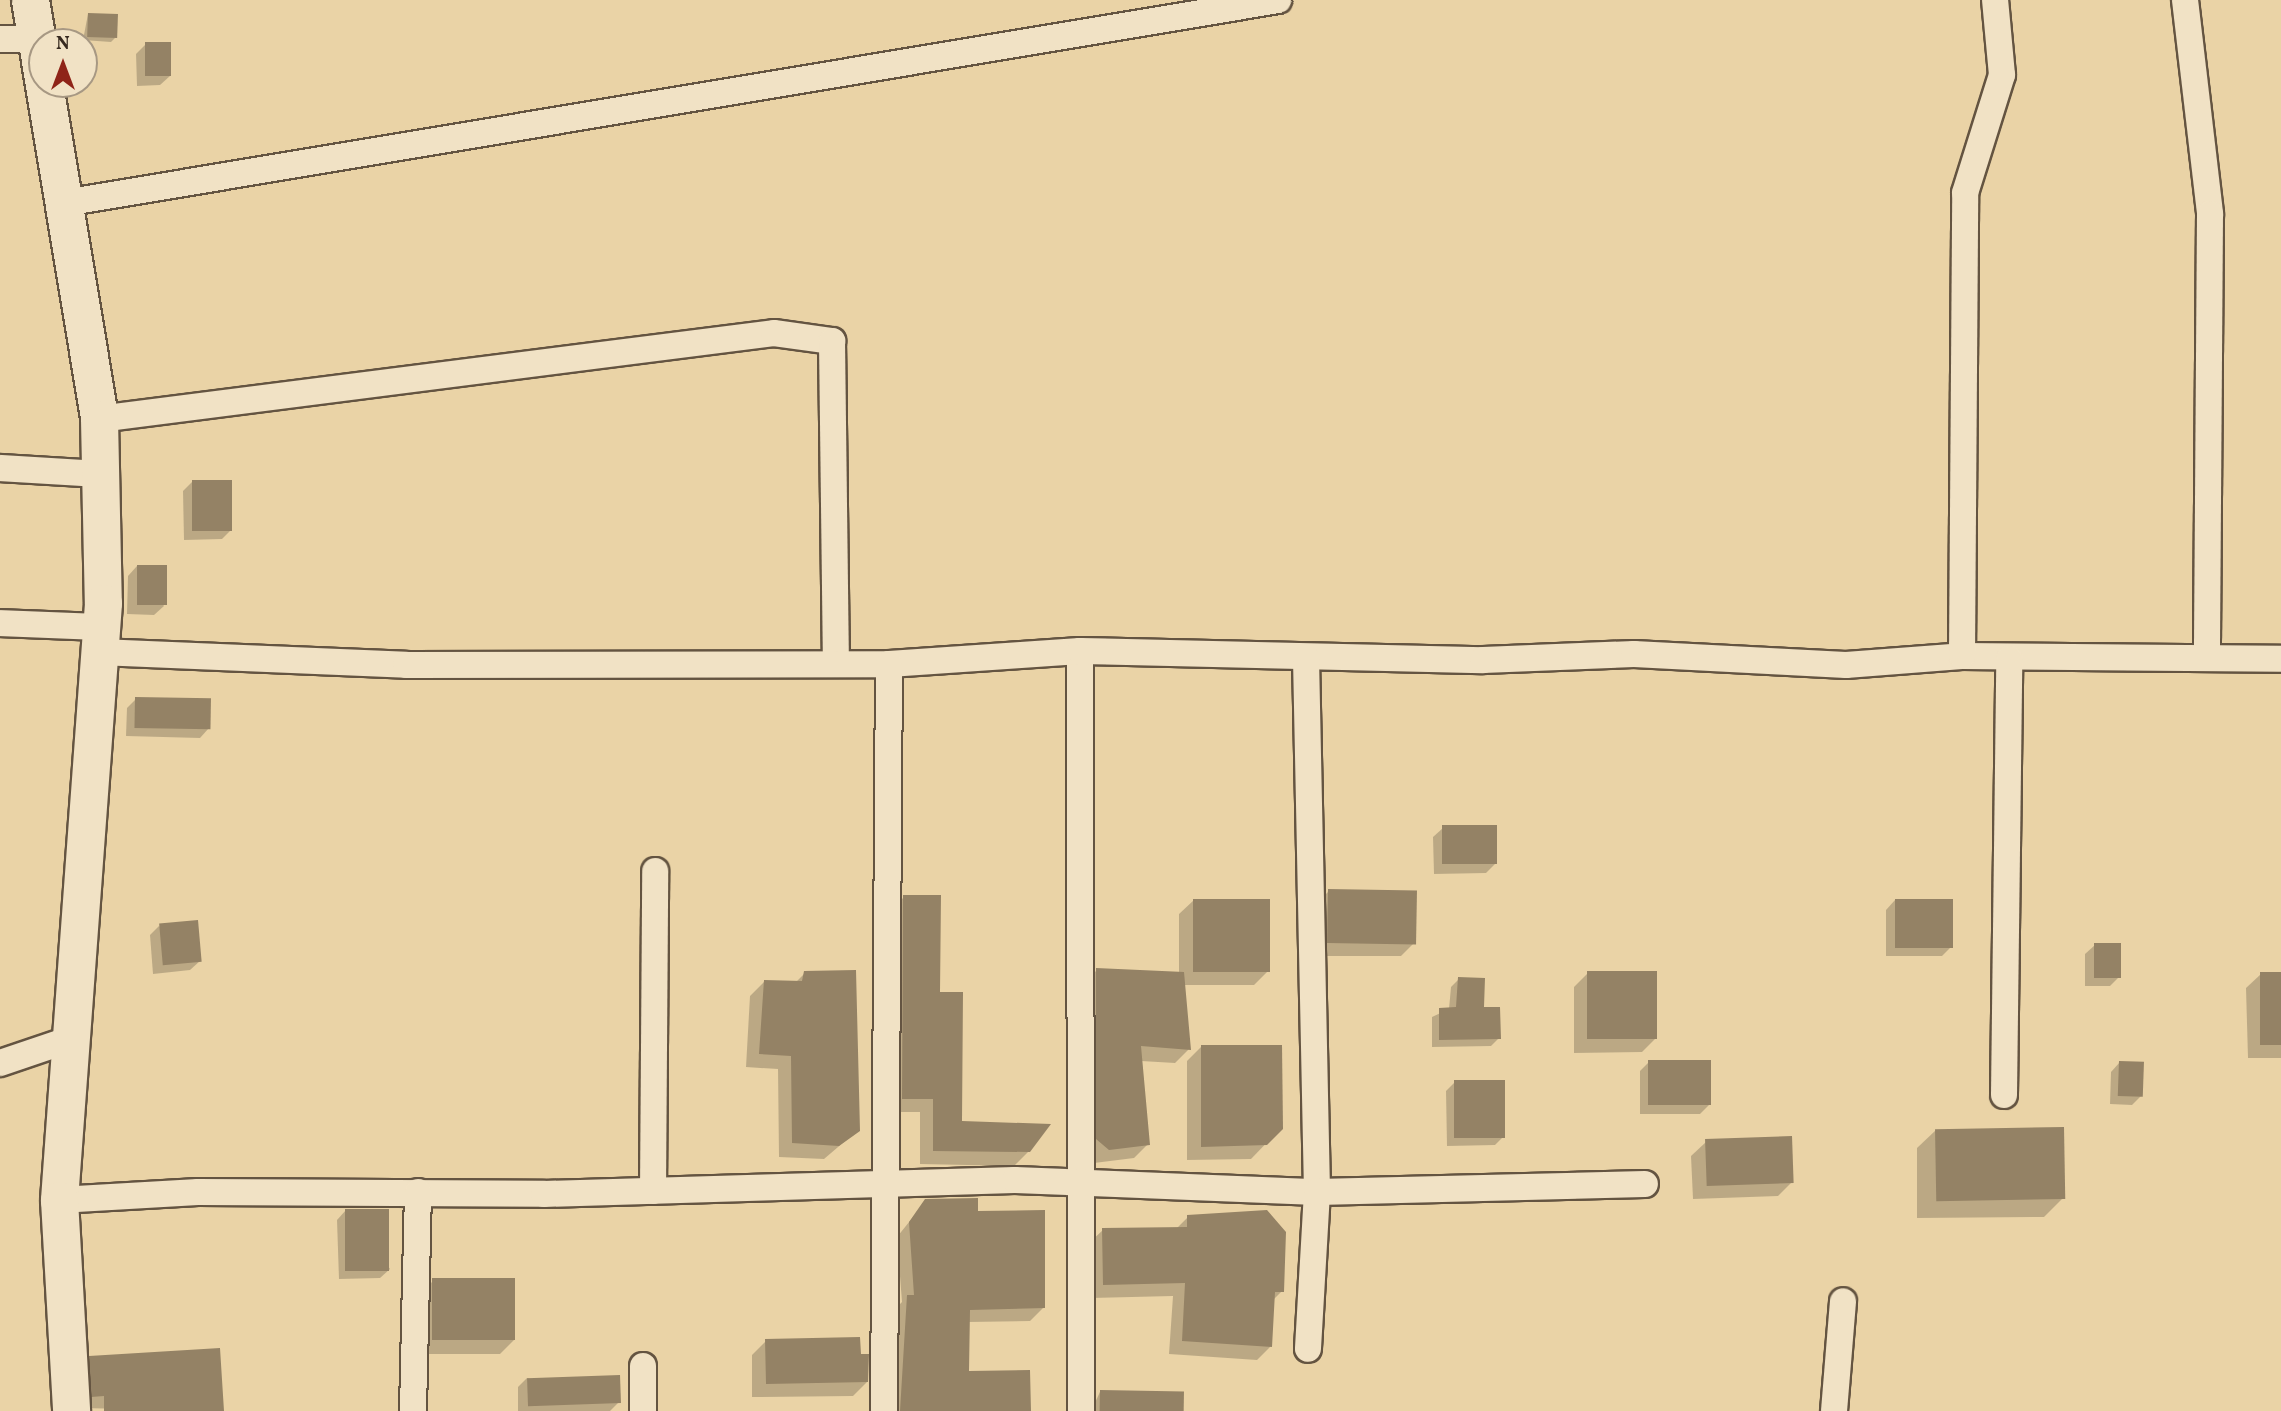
<!DOCTYPE html>
<html>
<head>
<meta charset="utf-8">
<style>
	body { margin:0 }
	#map { position:relative; width:2281px; height:1411px; overflow:hidden; background:#ead3a6; font-family:Vollkorn,serif }
	div>[style] { position:absolute }
	.shadow>* { inset:0; background:#0003 }
	.building>* { inset:0; background:#948265; transform-origin:0 0 }
	.roads { filter:drop-shadow(2px 0 #645441) drop-shadow(-2px 0 #645441) drop-shadow(0 2px #645441) drop-shadow(0 -2px #645441) }
	.street>* { height:26px; margin:-13px; padding:0 13px; transform-origin:13px; border-radius:13px; background:#f1e2c5 }
	.secondary>* { height:37px; margin:-18.5px; padding:0 18.5px; transform-origin:18.5px; border-radius:18.5px; background:#f1e2c5 }
	span { translate:-50% -50%; white-space:nowrap; text-align:center; line-height:1.15; -webkit-text-stroke:6px #f1e2c5; paint-order:stroke }
	.north { position:absolute; left:28px; top:28px; width:70px; height:70px; box-sizing:border-box; background:#f1e2c5; border:2px solid #a79883; border-radius:50%; rotate:0deg; font-size:19px; font-weight:700; line-height:28px; text-align:center; color:#372a1f }
	.north::after { content:''; display:block; margin:auto; width:24px; height:32px; background:#8f2418; clip-path:polygon(50% 0,100% 100%,50% 72%,0 100%) }
</style>
</head>
<body>
<div id="map">
	<div class="shadow">
		<div style="clip-path:polygon(88px 14px,115px 38px,111px 42px,83px 40px)"></div>
		<div style="clip-path:polygon(146px 44px,170px 76px,160px 85px,137px 86px,136px 54px)"></div>
		<div style="clip-path:polygon(192px 482px,231px 530px,222px 539px,184px 540px,183px 491px)"></div>
		<div style="clip-path:polygon(137px 566px,164px 606px,154px 615px,127px 614px,128px 576px)"></div>
		<div style="clip-path:polygon(136px 699px,209px 728px,200px 738px,126px 736px,127px 708px)"></div>
		<div style="clip-path:polygon(1443px 828px,1495px 864px,1486px 873px,1434px 874px,1433px 837px)"></div>
		<div style="clip-path:polygon(1329px 891px,1415px 942px,1401px 956px,1314px 956px,1315px 905px)"></div>
		<div style="clip-path:polygon(904px 897px,938px 994px,961px 1123px,1029px 1151px,1014px 1166px,920px 1164px,920px 1112px,888px 1112px,890px 911px)"></div>
		<div style="clip-path:polygon(1194px 900px,1268px 971px,1254px 985px,1184px 985px,1189px 1049px,1175px 1063px,1141px 1061px,1148px 1144px,1134px 1158px,1094px 1163px,1083px 1154px,1083px 984px,1097px 970px,1179px 974px,1179px 914px)"></div>
		<div style="clip-path:polygon(1895px 900px,1951px 947px,1942px 956px,1886px 956px,1886px 910px)"></div>
		<div style="clip-path:polygon(159px 926px,200px 961px,190px 970px,153px 974px,150px 935px)"></div>
		<div style="clip-path:polygon(2095px 945px,2119px 977px,2110px 986px,2085px 986px,2085px 954px)"></div>
		<div style="clip-path:polygon(805px 973px,858px 1130px,824px 1159px,779px 1157px,778px 1069px,746px 1067px,750px 996px,764px 982px,795px 983px)"></div>
		<div style="clip-path:polygon(1588px 973px,1656px 1038px,1642px 1052px,1574px 1053px,1574px 987px)"></div>
		<div style="clip-path:polygon(2261px 974px,2281px 974px,2281px 1058px,2248px 1058px,2246px 988px)"></div>
		<div style="clip-path:polygon(1459px 979px,1499px 1038px,1491px 1046px,1432px 1047px,1432px 1017px,1449px 1009px,1451px 987px)"></div>
		<div style="clip-path:polygon(1201px 1047px,1281px 1128px,1251px 1159px,1187px 1160px,1187px 1061px)"></div>
		<div style="clip-path:polygon(1649px 1062px,1710px 1104px,1700px 1114px,1640px 1114px,1640px 1071px)"></div>
		<div style="clip-path:polygon(2120px 1062px,2141px 1096px,2132px 1105px,2110px 1104px,2111px 1072px)"></div>
		<div style="clip-path:polygon(1455px 1082px,1504px 1136px,1495px 1145px,1447px 1146px,1446px 1091px)"></div>
		<div style="clip-path:polygon(1936px 1130px,2063px 1198px,2044px 1217px,1917px 1218px,1917px 1148px)"></div>
		<div style="clip-path:polygon(1706px 1142px,1792px 1182px,1778px 1196px,1693px 1199px,1691px 1156px)"></div>
		<div style="clip-path:polygon(926px 1201px,977px 1213px,1043px 1308px,1030px 1321px,968px 1322px,967px 1373px,1029px 1411px,887px 1411px,895px 1309px,902px 1302px,897px 1237px)"></div>
		<div style="clip-path:polygon(346px 1210px,390px 1269px,380px 1278px,339px 1279px,337px 1220px)"></div>
		<div style="clip-path:polygon(1188px 1217px,1282px 1291px,1273px 1300px,1270px 1347px,1257px 1360px,1169px 1354px,1173px 1296px,1091px 1298px,1089px 1243px,1103px 1230px,1176px 1229px)"></div>
		<div style="clip-path:polygon(433px 1281px,514px 1340px,500px 1354px,419px 1354px,419px 1295px)"></div>
		<div style="clip-path:polygon(766px 1341px,859px 1356px,867px 1382px,853px 1396px,752px 1397px,752px 1355px)"></div>
		<div style="clip-path:polygon(90px 1358px,222px 1411px,80px 1408px,78px 1370px)"></div>
		<div style="clip-path:polygon(527px 1378px,619px 1402px,610px 1411px,518px 1411px,518px 1387px)"></div>
		<div style="clip-path:polygon(1100px 1392px,1182px 1411px,1091px 1411px)"></div>
	</div>
	<div class="building">
		<div style="left:88px;top:13px;width:30px;height:24px;rotate:2deg"></div>
		<div style="left:171px;top:42px;width:34px;height:26px;rotate:90deg"></div>
		<div style="left:192px;top:480px;width:40px;height:51px"></div>
		<div style="left:137px;top:565px;width:30px;height:40px"></div>
		<div style="left:135px;top:697px;width:76px;height:31px;rotate:1deg"></div>
		<div style="left:1497px;top:825px;width:39px;height:55px;rotate:90deg"></div>
		<div style="left:1328px;top:889px;width:89px;height:54px;rotate:1deg"></div>
		<div style="clip-path:polygon(903px 895px,941px 895px,940px 992px,963px 992px,962px 1121px,1051px 1124px,1030px 1152px,933px 1151px,933px 1099px,902px 1099px)"></div>
		<div style="left:1193px;top:899px;width:77px;height:73px"></div>
		<div style="left:1895px;top:899px;width:58px;height:49px"></div>
		<div style="left:198px;top:920px;width:42px;height:39px;rotate:85deg"></div>
		<div style="left:2094px;top:943px;width:27px;height:35px"></div>
		<div style="clip-path:polygon(1096px 968px,1184px 972px,1191px 1050px,1141px 1046px,1150px 1145px,1109px 1150px,1096px 1139px)"></div>
		<div style="clip-path:polygon(856px 970px,860px 1131px,839px 1146px,792px 1143px,791px 1056px,759px 1054px,764px 980px,802px 981px,804px 971px)"></div>
		<div style="left:1587px;top:971px;width:70px;height:68px"></div>
		<div style="left:2281px;top:972px;width:73px;height:21px;rotate:90deg"></div>
		<div style="clip-path:polygon(1458px 977px,1485px 978px,1484px 1007px,1500px 1007px,1501px 1039px,1439px 1040px,1439px 1008px,1456px 1007px)"></div>
		<div style="clip-path:polygon(1201px 1045px,1282px 1045px,1283px 1129px,1267px 1145px,1201px 1147px)"></div>
		<div style="left:1648px;top:1060px;width:63px;height:45px"></div>
		<div style="left:2119px;top:1061px;width:25px;height:35px;rotate:2deg"></div>
		<div style="left:1454px;top:1080px;width:51px;height:58px"></div>
		<div style="left:2064px;top:1127px;width:72px;height:129px;rotate:89deg"></div>
		<div style="left:1792px;top:1136px;width:47px;height:87px;rotate:88deg"></div>
		<div style="clip-path:polygon(978px 1198px,978px 1211px,1045px 1210px,1045px 1308px,970px 1310px,969px 1371px,1030px 1370px,1031px 1411px,900px 1411px,907px 1295px,914px 1295px,909px 1222px,925px 1199px)"></div>
		<div style="left:345px;top:1209px;width:44px;height:62px"></div>
		<div style="clip-path:polygon(1267px 1210px,1286px 1232px,1284px 1292px,1275px 1292px,1272px 1347px,1182px 1341px,1185px 1283px,1103px 1285px,1102px 1228px,1187px 1227px,1187px 1215px)"></div>
		<div style="left:515px;top:1278px;width:62px;height:83px;rotate:90deg"></div>
		<div style="clip-path:polygon(860px 1337px,861px 1354px,869px 1354px,868px 1382px,766px 1384px,765px 1339px)"></div>
		<div style="clip-path:polygon(220px 1348px,224px 1411px,104px 1411px,104px 1396px,91px 1397px,89px 1356px)"></div>
		<div style="left:620px;top:1375px;width:28px;height:93px;rotate:88deg"></div>
		<div style="left:1100px;top:1390px;width:84px;height:21px;rotate:1deg"></div>
	</div>
	<div class="roads">
		<div class="street">
			<div style="left:2185px;top:0;width:215px;rotate:83.3deg"></div>
			<div style="left:2210px;top:214px;width:441px;rotate:90.4deg"></div>
			<div style="left:0;top:39px;width:33px"></div>
			<div style="left:64px;top:203px;width:1231px;rotate:-9.49deg"></div>
			<div style="left:99px;top:419px;width:680px;rotate:-7.26deg"></div>
			<div style="left:774px;top:333px;width:59px;rotate:7.9deg"></div>
			<div style="left:832px;top:341px;width:321px;rotate:89.3deg"></div>
			<div style="left:0;top:468px;width:99px;rotate:3.5deg"></div>
			<div style="left:0;top:623px;width:99px;rotate:2.3deg"></div>
			<div style="left:1080px;top:651px;width:760px;rotate:89.92deg"></div>
			<div style="left:99px;top:652px;width:307px;rotate:2.4deg"></div>
			<div style="left:406px;top:665px;width:483px;rotate:-0.1deg"></div>
			<div style="left:889px;top:664px;width:191px;rotate:-3.9deg"></div>
			<div style="left:1080px;top:651px;width:403px;rotate:1.3deg"></div>
			<div style="left:1483px;top:660px;width:151px;rotate:-2.3deg"></div>
			<div style="left:1634px;top:654px;width:212px;rotate:3deg"></div>
			<div style="left:1846px;top:665px;width:116px;rotate:-4.4deg"></div>
			<div style="left:1962px;top:656px;width:319px;rotate:0.5deg"></div>
			<div style="left:1962px;top:656px;width:463px;rotate:-89.6deg"></div>
			<div style="left:1965px;top:193px;width:124px;rotate:-72.6deg"></div>
			<div style="left:2002px;top:75px;width:75px;rotate:-95.3deg"></div>
			<div style="left:1306px;top:658px;width:534px;rotate:88.82deg"></div>
			<div style="left:1317px;top:1192px;width:157px;rotate:93.3deg"></div>
			<div style="left:0;top:1063px;width:72px;rotate:-18.7deg"></div>
			<div style="left:2004px;top:1095px;width:436px;rotate:-89.3deg"></div>
			<div style="left:653px;top:1191px;width:320px;rotate:-89.6deg"></div>
			<div style="left:59px;top:1200px;width:139px;rotate:-3.3deg"></div>
			<div style="left:198px;top:1192px;width:346px;rotate:0.3deg"></div>
			<div style="left:544px;top:1194px;width:471px;rotate:-1.7deg"></div>
			<div style="left:1015px;top:1180px;width:302px;rotate:2.3deg"></div>
			<div style="left:1317px;top:1192px;width:328px;rotate:-1.4deg"></div>
			<div style="left:413px;top:1411px;width:219px;rotate:-88.7deg"></div>
			<div style="left:643px;top:1411px;width:45px;rotate:-90deg"></div>
			<div style="left:884px;top:1411px;width:747px;rotate:-89.62deg"></div>
			<div style="left:1834px;top:1411px;width:110px;rotate:-85.3deg"></div>
		</div>
		<div class="secondary">
			<div style="left:30px;top:0;width:425px;rotate:80.6deg"></div>
			<div style="left:99px;top:419px;width:184px;rotate:88.8deg"></div>
			<div style="left:103px;top:603px;width:599px;rotate:94.22deg"></div>
			<div style="left:59px;top:1200px;width:211px;rotate:86.7deg"></div>
		</div>
	</div>
	<div class="north">N</div>
</div>
</body>
</html>
